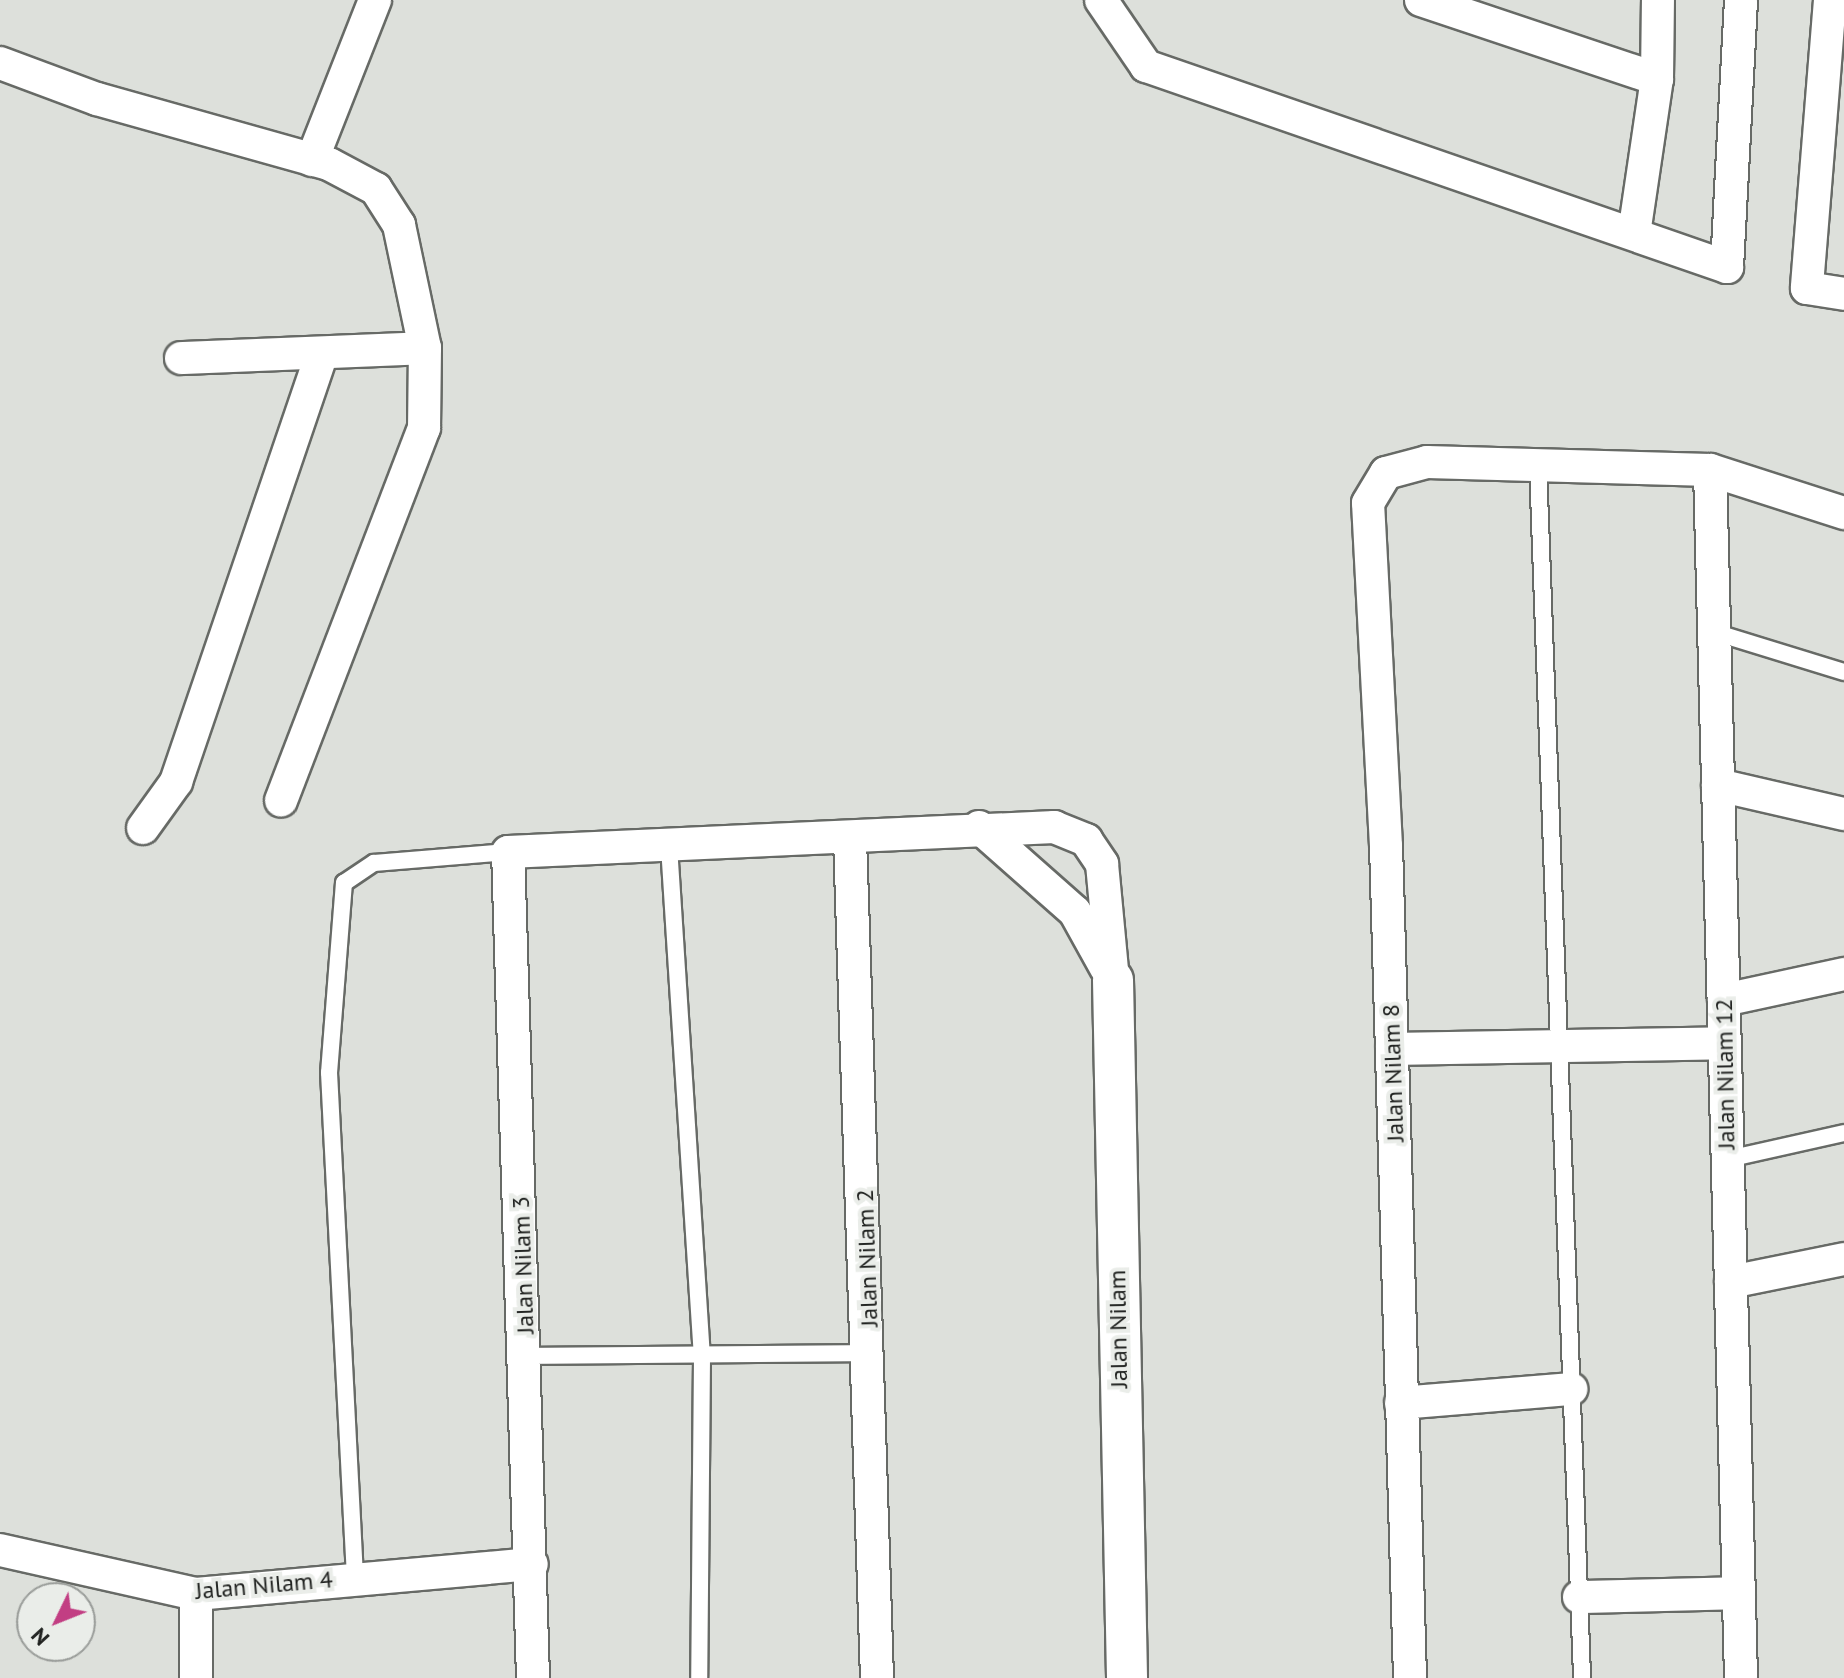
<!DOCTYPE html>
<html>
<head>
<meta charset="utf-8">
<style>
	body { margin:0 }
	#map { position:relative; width:1844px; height:1678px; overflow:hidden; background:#dde0db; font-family:"PT Sans",sans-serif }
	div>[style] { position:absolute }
	.roads { filter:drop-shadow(2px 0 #676a66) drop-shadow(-2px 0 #676a66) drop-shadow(0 2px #676a66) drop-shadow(0 -2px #676a66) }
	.service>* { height:16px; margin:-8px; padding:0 8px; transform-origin:8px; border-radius:8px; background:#fff }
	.minor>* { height:32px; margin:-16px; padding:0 16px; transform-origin:16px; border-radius:16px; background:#fff }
	.tertiary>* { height:40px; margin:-20px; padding:0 20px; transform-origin:20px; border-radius:20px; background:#fff }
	span { translate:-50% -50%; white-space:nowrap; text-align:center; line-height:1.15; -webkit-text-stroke:8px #eaede9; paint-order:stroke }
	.street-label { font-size:24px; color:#202220 }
	.north { position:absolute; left:16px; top:1582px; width:80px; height:80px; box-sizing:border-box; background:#eaede9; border:2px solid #999c99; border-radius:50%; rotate:227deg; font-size:22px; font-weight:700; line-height:32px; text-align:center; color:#202220 }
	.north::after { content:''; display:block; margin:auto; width:28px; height:36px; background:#c23e83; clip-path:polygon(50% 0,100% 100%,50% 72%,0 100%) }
</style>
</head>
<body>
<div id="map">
	<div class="roads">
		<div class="service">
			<div style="left:1538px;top:465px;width:1214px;rotate:87.92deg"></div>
			<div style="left:1714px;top:632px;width:136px;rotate:17.1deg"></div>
			<div style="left:669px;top:846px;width:513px;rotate:86.31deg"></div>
			<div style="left:702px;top:1358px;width:320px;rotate:90.5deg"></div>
			<div style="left:1728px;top:1159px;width:119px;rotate:-12.6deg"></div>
			<div style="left:526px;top:1356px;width:344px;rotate:-0.5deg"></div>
			<div style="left:355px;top:1577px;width:505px;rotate:-92.95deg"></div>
			<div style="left:329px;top:1073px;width:191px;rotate:-85.5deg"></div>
			<div style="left:344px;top:883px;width:36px;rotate:-34deg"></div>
			<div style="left:374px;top:863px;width:134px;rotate:-4.7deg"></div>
		</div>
		<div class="minor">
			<div style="left:1101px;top:0;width:80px;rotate:55.7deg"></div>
			<div style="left:1146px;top:66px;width:615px;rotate:19.08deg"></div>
			<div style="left:1727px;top:267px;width:267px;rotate:-87deg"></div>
			<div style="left:1421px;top:0;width:249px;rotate:18.5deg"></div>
			<div style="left:1830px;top:0;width:289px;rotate:94.6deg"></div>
			<div style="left:1807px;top:288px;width:37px;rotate:9deg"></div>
			<div style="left:0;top:63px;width:103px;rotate:20.4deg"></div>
			<div style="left:97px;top:99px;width:241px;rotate:15.7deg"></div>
			<div style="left:329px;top:164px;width:53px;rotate:28deg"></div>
			<div style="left:376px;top:189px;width:43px;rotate:57.4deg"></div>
			<div style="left:399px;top:225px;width:126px;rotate:78.1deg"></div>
			<div style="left:425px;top:348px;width:80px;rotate:90.7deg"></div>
			<div style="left:424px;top:428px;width:399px;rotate:111deg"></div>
			<div style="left:312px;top:160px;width:172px;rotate:-68.5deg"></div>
			<div style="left:1634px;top:234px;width:157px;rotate:-81.6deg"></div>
			<div style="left:1657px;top:79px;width:79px;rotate:-89.3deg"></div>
			<div style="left:181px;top:358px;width:244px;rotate:-2.3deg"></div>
			<div style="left:1710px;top:470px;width:1208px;rotate:88.53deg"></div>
			<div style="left:1718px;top:785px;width:129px;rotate:13deg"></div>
			<div style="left:979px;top:827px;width:128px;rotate:41.5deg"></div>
			<div style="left:1075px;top:912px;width:64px;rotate:61deg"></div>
			<div style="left:143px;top:828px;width:57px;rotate:-54.3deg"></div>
			<div style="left:176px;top:782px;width:450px;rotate:-71.2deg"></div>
			<div style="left:850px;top:838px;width:840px;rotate:88.16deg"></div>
			<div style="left:1724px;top:1000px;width:123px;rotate:-12.2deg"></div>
			<div style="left:1392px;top:1049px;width:333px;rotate:-1deg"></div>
			<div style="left:1731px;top:1282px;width:115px;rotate:-11.5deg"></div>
			<div style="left:1401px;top:1403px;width:171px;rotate:-4.7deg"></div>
			<div style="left:0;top:1550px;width:201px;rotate:12.7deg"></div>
			<div style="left:196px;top:1594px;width:337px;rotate:-5.1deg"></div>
			<div style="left:1579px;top:1597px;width:160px;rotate:-1.4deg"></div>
			<div style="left:196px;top:1678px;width:84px;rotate:-90deg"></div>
			<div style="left:533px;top:1678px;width:826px;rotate:-91.73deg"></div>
			<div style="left:508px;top:852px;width:547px;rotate:-2.62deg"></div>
			<div style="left:1054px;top:827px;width:35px;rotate:22deg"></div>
			<div style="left:1086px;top:840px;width:29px;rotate:56deg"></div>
			<div style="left:1102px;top:864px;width:117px;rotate:84.6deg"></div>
			<div style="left:1410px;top:1678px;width:832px;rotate:-91.65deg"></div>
			<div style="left:1386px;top:846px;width:343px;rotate:-93deg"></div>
			<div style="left:1368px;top:503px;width:35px;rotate:-59deg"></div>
			<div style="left:1386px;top:473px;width:42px;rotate:-15deg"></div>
			<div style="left:1427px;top:462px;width:283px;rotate:1.6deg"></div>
			<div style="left:1710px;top:470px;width:141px;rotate:17.8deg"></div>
		</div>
		<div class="tertiary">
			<div style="left:1113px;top:980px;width:698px;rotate:88.85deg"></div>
		</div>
	</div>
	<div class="street-label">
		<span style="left:1393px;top:1073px;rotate:-92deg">Jalan Nilam 8</span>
		<span style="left:1725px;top:1074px;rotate:-91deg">Jalan Nilam 12</span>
		<span style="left:867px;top:1258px;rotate:-92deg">Jalan Nilam 2</span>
		<span style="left:523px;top:1265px;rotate:-92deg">Jalan Nilam 3</span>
		<span style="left:1118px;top:1329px;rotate:-91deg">Jalan Nilam</span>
		<span style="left:264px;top:1585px;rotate:-5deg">Jalan Nilam 4</span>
	</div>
	<div class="north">N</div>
</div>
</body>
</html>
